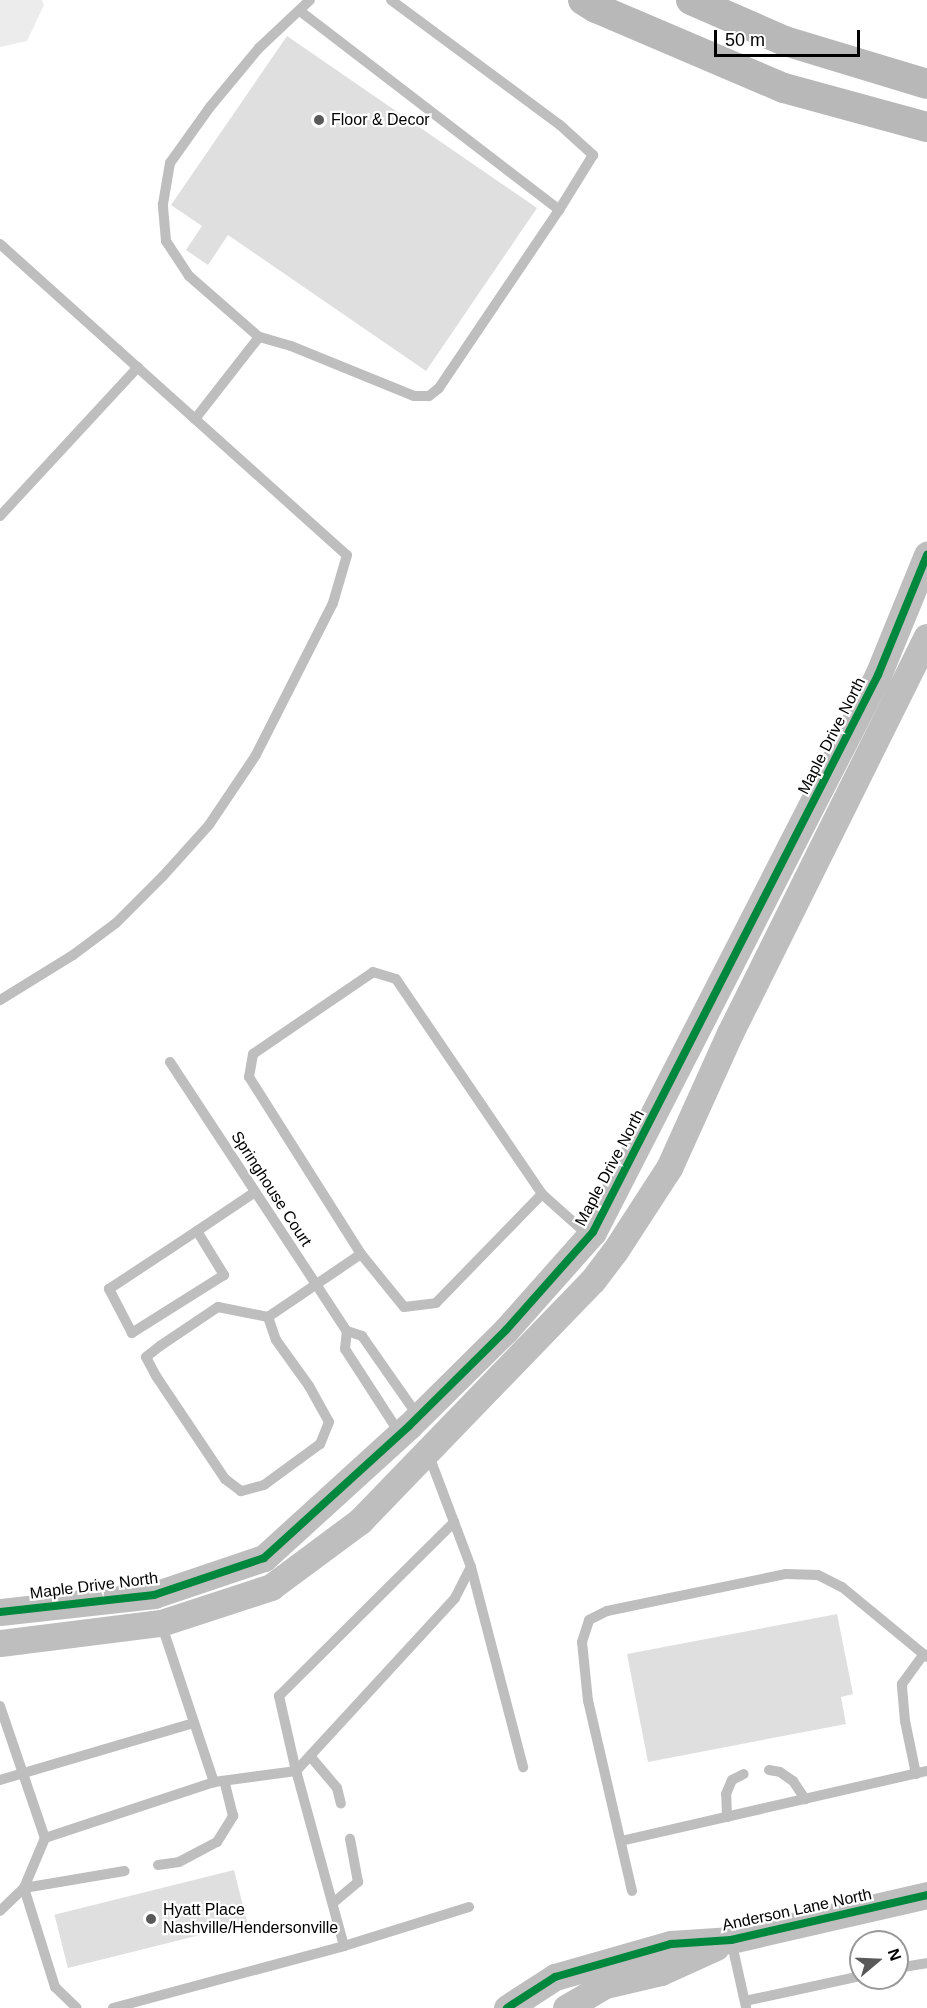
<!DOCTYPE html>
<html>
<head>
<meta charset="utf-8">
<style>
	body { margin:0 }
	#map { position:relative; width:927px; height:2008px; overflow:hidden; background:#fff; font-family:Helvetica,sans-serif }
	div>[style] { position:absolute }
	.green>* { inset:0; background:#ececec }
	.building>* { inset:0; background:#dfdfdf; transform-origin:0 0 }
	.service>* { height:10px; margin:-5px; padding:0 5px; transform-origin:5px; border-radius:5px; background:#bebebe }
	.tertiary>* { height:27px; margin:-13.5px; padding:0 13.5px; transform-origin:13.5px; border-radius:13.5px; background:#bebebe }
	.secondary>* { height:30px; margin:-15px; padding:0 15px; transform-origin:15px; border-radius:15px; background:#b8b8b8 }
	.cycleway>* { height:8px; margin:-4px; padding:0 4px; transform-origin:4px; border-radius:4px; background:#00873e }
	.dots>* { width:16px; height:16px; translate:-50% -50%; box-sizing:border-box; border:3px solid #fff; border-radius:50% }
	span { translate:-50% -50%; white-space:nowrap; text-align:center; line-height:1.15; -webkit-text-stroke:4.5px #fff; paint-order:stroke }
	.poi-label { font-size:16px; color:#000 }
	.left { translate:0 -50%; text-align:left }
	.street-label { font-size:16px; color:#000 }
	.north { position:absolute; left:849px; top:1930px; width:60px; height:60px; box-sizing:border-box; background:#fff; border:2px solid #999; border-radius:50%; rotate:71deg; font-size:16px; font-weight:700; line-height:24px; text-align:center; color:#000 }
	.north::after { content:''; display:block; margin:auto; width:21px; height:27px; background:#595959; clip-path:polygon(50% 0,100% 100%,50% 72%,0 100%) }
	.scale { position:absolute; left:714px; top:30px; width:146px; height:27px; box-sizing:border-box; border:3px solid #000; border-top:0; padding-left:8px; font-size:18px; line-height:21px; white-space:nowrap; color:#000; -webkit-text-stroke:4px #fff; paint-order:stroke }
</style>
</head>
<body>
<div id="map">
	<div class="green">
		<div style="clip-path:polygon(0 0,42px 0,44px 5px,27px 41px,0 47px)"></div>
	</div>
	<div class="building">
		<div style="clip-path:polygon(287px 36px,537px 208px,426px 371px,228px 235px,208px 265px,186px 250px,202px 226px,171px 205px)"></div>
		<div style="clip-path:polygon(837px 1614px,853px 1694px,841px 1697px,846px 1724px,648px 1762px,627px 1654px)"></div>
		<div style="left:234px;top:1870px;width:55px;height:185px;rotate:76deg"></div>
	</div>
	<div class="service">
		<div style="left:391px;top:0;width:210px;rotate:36.5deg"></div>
		<div style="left:560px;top:125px;width:45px;rotate:42.3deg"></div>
		<div style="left:593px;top:155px;width:65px;rotate:121.7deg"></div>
		<div style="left:300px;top:11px;width:327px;rotate:37.5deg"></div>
		<div style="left:559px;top:210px;width:215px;rotate:124deg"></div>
		<div style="left:439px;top:388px;width:13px;rotate:141deg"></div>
		<div style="left:429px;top:396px;width:15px;rotate:180deg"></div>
		<div style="left:414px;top:396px;width:133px;rotate:-157.9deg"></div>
		<div style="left:291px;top:346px;width:33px;rotate:-164deg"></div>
		<div style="left:259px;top:337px;width:93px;rotate:-138.9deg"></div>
		<div style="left:189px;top:276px;width:42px;rotate:-123.3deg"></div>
		<div style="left:166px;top:241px;width:37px;rotate:-95deg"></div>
		<div style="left:163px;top:204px;width:42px;rotate:-80.3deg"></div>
		<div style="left:170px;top:163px;width:69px;rotate:-54.5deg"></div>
		<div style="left:210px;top:107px;width:77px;rotate:-50.3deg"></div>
		<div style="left:259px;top:48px;width:70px;rotate:-43.3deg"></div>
		<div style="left:0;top:244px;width:466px;rotate:41.9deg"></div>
		<div style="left:347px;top:555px;width:50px;rotate:106.3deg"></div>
		<div style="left:333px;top:603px;width:170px;rotate:116.9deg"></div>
		<div style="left:256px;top:755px;width:84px;rotate:123.9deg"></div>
		<div style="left:209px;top:825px;width:69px;rotate:132deg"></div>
		<div style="left:163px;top:876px;width:66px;rotate:135deg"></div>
		<div style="left:116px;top:923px;width:54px;rotate:143.3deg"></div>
		<div style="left:73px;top:955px;width:86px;rotate:148.3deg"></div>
		<div style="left:195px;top:419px;width:104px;rotate:-52deg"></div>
		<div style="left:0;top:516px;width:203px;rotate:-47.2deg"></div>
		<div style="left:170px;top:1062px;width:322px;rotate:56.7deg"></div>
		<div style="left:197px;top:1231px;width:52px;rotate:58.5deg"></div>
		<div style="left:224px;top:1275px;width:109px;rotate:147.8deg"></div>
		<div style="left:132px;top:1333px;width:50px;rotate:-117.6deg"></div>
		<div style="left:109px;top:1289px;width:105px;rotate:-33.4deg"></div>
		<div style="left:197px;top:1231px;width:70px;rotate:-33.9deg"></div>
		<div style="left:361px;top:1254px;width:209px;rotate:-122.3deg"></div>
		<div style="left:249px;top:1077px;width:23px;rotate:-80deg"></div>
		<div style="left:253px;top:1054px;width:145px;rotate:-34.3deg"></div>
		<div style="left:373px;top:972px;width:24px;rotate:17deg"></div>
		<div style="left:396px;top:979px;width:260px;rotate:55.8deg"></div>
		<div style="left:268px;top:1317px;width:24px;rotate:71deg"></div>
		<div style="left:276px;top:1340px;width:57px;rotate:54.3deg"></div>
		<div style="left:309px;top:1386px;width:41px;rotate:60.9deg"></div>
		<div style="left:329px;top:1422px;width:24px;rotate:112deg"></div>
		<div style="left:320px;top:1444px;width:69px;rotate:143.8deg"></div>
		<div style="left:264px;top:1485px;width:24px;rotate:165deg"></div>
		<div style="left:241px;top:1491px;width:20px;rotate:-143deg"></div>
		<div style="left:225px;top:1479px;width:124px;rotate:-123.8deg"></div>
		<div style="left:156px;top:1376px;width:21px;rotate:-118deg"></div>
		<div style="left:146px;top:1357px;width:18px;rotate:-38deg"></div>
		<div style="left:160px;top:1346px;width:70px;rotate:-33.9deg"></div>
		<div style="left:218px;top:1307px;width:51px;rotate:11.3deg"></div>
		<div style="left:268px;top:1317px;width:112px;rotate:-34.1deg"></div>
		<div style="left:361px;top:1254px;width:68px;rotate:50.9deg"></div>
		<div style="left:404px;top:1307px;width:32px;rotate:-7deg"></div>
		<div style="left:436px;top:1303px;width:152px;rotate:-45.8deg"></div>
		<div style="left:542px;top:1194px;width:63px;rotate:41.8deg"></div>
		<div style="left:400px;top:1434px;width:101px;rotate:-122.9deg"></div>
		<div style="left:345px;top:1349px;width:18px;rotate:-84deg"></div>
		<div style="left:347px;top:1331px;width:16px;rotate:18deg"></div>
		<div style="left:362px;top:1336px;width:98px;rotate:55deg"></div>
		<div style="left:471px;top:1567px;width:207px;rotate:75.4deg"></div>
		<div style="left:161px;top:1623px;width:168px;rotate:71.6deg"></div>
		<div style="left:214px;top:1782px;width:83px;rotate:-7.6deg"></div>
		<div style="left:296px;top:1771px;width:77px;rotate:-102.8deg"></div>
		<div style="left:279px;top:1696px;width:247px;rotate:-44.8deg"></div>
		<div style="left:0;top:1706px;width:139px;rotate:71.2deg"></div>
		<div style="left:45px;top:1838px;width:54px;rotate:112.8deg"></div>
		<div style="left:310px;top:1756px;width:42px;rotate:49.8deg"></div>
		<div style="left:337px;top:1788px;width:16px;rotate:76deg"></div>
		<div style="left:769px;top:1770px;width:11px;rotate:10deg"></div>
		<div style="left:780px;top:1772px;width:16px;rotate:35deg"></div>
		<div style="left:793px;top:1781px;width:22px;rotate:56deg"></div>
		<div style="left:916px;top:1774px;width:54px;rotate:-101.7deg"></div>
		<div style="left:905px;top:1721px;width:37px;rotate:-95deg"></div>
		<div style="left:902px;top:1684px;width:37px;rotate:-54deg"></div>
		<div style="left:0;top:1780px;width:202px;rotate:-16.4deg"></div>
		<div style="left:727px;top:1817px;width:23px;rotate:-92deg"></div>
		<div style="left:726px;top:1794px;width:15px;rotate:-67deg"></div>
		<div style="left:732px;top:1780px;width:13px;rotate:-27deg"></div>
		<div style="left:45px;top:1838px;width:178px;rotate:-18.3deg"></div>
		<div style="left:621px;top:1841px;width:314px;rotate:-12.9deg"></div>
		<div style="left:158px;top:1865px;width:21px;rotate:-8deg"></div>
		<div style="left:179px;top:1862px;width:43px;rotate:-27.8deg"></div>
		<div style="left:217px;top:1842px;width:31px;rotate:-58deg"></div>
		<div style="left:233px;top:1816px;width:36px;rotate:-104deg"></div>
		<div style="left:24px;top:1888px;width:102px;rotate:-9.6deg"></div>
		<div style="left:632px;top:1891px;width:195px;rotate:-103deg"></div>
		<div style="left:588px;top:1701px;width:59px;rotate:-95.8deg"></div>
		<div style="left:582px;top:1642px;width:23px;rotate:-72deg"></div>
		<div style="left:589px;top:1620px;width:20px;rotate:-27deg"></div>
		<div style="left:607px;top:1611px;width:183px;rotate:-11.7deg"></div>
		<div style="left:786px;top:1574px;width:32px;rotate:2deg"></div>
		<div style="left:818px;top:1575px;width:27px;rotate:27deg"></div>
		<div style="left:842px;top:1587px;width:110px;rotate:39.5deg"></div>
		<div style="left:333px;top:1903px;width:33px;rotate:-40deg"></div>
		<div style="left:358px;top:1882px;width:44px;rotate:-100.5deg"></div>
		<div style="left:0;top:1911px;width:33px;rotate:-44deg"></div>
		<div style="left:24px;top:1888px;width:104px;rotate:72.6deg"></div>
		<div style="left:55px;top:1987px;width:30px;rotate:44deg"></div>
		<div style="left:731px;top:1940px;width:69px;rotate:77.4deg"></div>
		<div style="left:344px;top:1946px;width:131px;rotate:-17.3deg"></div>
		<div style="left:897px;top:1968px;width:30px;rotate:-9deg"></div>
		<div style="left:745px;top:2001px;width:119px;rotate:-12.2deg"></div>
		<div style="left:113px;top:2008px;width:239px;rotate:-15deg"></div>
		<div style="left:344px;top:1946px;width:181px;rotate:-105.3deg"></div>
		<div style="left:296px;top:1771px;width:235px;rotate:-47.4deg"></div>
		<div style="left:455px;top:1598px;width:35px;rotate:-63deg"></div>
		<div style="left:471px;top:1567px;width:122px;rotate:-110.7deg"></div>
	</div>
	<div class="tertiary">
		<div style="left:0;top:1612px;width:155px;rotate:-6.3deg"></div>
		<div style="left:154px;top:1595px;width:116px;rotate:-18.6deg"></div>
		<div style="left:264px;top:1558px;width:196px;rotate:-42.3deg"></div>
		<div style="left:409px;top:1426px;width:136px;rotate:-44.7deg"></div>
		<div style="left:506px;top:1330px;width:131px;rotate:-48.4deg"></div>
		<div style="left:593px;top:1232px;width:626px;rotate:-62.9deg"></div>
		<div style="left:878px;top:675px;width:130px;rotate:-67.8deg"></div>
		<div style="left:0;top:1643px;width:162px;rotate:-7.1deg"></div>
		<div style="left:161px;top:1623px;width:116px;rotate:-18.1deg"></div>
		<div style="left:271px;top:1587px;width:111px;rotate:-36.6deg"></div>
		<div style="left:360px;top:1521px;width:335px;rotate:-46deg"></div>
		<div style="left:593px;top:1280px;width:36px;rotate:-53deg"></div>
		<div style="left:615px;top:1251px;width:99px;rotate:-57deg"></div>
		<div style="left:669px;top:1168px;width:148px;rotate:-65.7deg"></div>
		<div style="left:730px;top:1033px;width:442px;rotate:-63.6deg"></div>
		<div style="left:507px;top:2008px;width:57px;rotate:-32.9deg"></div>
		<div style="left:555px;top:1977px;width:121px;rotate:-15.9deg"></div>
		<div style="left:671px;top:1944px;width:60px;rotate:-3.8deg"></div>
		<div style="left:731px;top:1940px;width:201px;rotate:-12.9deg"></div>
		<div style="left:566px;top:2008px;width:45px;rotate:-30.5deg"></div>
		<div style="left:605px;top:1985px;width:57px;rotate:-13.1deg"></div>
		<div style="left:661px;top:1972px;width:60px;rotate:-24.4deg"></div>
	</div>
	<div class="secondary">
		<div style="left:583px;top:0;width:15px;rotate:32deg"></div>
		<div style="left:596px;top:8px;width:204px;rotate:23.1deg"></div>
		<div style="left:784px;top:88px;width:148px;rotate:15.3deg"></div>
		<div style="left:691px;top:0;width:103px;rotate:23.6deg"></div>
		<div style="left:785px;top:41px;width:148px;rotate:16.8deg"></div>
	</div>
	<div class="cycleway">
		<div style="left:0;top:1612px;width:155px;rotate:-6.3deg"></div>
		<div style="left:154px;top:1595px;width:116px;rotate:-18.6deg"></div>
		<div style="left:264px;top:1558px;width:196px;rotate:-42.3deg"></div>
		<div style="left:409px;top:1426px;width:136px;rotate:-44.7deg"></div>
		<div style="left:506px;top:1330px;width:131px;rotate:-48.4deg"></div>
		<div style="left:593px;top:1232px;width:626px;rotate:-62.9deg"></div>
		<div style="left:878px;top:675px;width:130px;rotate:-67.8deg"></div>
		<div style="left:507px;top:2008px;width:57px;rotate:-32.9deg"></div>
		<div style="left:555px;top:1977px;width:121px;rotate:-15.9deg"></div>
		<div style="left:671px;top:1944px;width:60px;rotate:-3.8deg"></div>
		<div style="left:731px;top:1940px;width:201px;rotate:-12.9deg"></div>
	</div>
	<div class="dots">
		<div style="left:319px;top:120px;background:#595959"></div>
		<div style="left:151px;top:1919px;background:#595959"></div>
	</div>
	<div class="poi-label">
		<span class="left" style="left:331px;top:120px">Floor &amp; Decor</span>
		<span class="left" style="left:163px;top:1919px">Hyatt Place<br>Nashville/Hendersonville</span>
	</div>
	<div class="street-label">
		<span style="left:832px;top:736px;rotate:-63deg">Maple Drive North</span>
		<span style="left:610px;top:1168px;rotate:-62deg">Maple Drive North</span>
		<span style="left:271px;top:1189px;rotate:57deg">Springhouse Court</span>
		<span style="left:94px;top:1586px;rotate:-7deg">Maple Drive North</span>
		<span style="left:797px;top:1910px;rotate:-12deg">Anderson Lane North</span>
	</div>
	<div class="north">N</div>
	<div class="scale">50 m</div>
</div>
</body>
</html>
